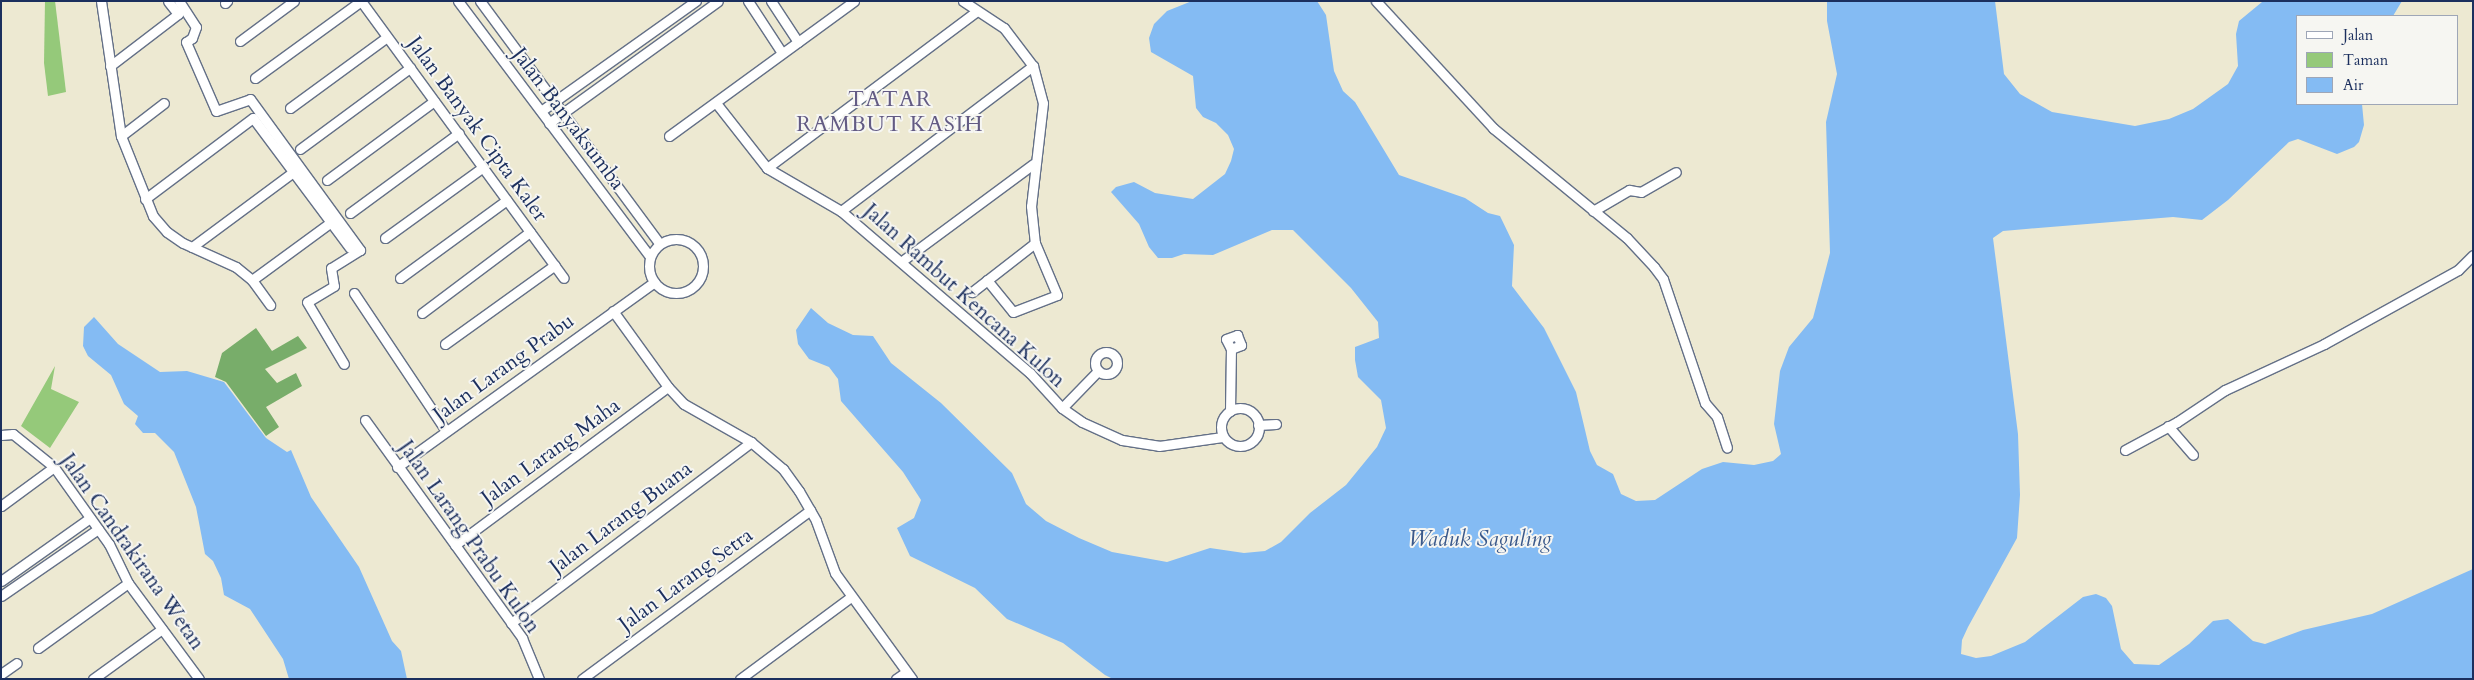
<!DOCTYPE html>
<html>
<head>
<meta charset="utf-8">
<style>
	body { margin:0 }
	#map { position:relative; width:2474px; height:680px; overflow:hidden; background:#ede9d2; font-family:Cardo,serif }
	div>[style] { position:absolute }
	.green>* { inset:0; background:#95c97a }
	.forest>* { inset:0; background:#78ad6a }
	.water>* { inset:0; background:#84bbf3 }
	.roads { filter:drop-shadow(1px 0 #647087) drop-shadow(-1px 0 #647087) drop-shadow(0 1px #647087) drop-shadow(0 -1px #647087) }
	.minor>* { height:9px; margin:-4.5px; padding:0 4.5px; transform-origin:4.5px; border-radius:4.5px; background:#fff }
	.minor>.ring { margin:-4.5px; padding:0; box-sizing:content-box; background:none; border:9px solid #fff; border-radius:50% }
	span { translate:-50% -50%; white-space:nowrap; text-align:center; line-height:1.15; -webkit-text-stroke:4px #f6f6f2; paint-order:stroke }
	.street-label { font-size:21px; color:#1b2f5e }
	.neighbourhood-label { font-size:22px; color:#635b84; letter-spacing:1px }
	.water-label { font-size:22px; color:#3a598b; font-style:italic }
	.frame { position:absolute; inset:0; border:2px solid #1b2f5e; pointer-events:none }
	.legend { position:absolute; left:2296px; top:15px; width:162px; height:90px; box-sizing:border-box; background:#f6f6f2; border:1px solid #9ea6b7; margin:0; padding:6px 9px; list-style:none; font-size:15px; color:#1b2f5e }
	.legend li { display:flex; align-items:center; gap:10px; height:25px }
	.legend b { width:25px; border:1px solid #9ea6b7 }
</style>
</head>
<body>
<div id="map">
	<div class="green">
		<div style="clip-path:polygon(45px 1px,55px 1px,66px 92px,48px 96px,44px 63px)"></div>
		<div style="clip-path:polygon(55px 366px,51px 389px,79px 402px,50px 448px,21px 426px)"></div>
	</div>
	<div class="forest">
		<div style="clip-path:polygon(256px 328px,272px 351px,298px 336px,307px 348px,265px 369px,277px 383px,296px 373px,302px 386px,266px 407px,279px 427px,266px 436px,226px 382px,215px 377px,222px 353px)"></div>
	</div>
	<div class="water">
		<div style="clip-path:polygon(1192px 1px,1317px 1px,1326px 15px,1334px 71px,1343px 91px,1355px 102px,1399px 175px,1465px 198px,1488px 213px,1500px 216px,1514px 245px,1512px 286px,1544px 328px,1576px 392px,1590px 451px,1597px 465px,1613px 474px,1621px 494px,1636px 501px,1655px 500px,1702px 469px,1723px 462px,1754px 465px,1773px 461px,1781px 454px,1774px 424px,1780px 371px,1789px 347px,1813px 318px,1830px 253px,1826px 122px,1837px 74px,1827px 21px,1827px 1px,1995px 1px,2004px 74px,2020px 94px,2052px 112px,2135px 126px,2169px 119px,2193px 109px,2228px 84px,2238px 66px,2236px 34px,2239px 21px,2262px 2px,2402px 1px,2393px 16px,2298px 16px,2298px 104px,2362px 104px,2364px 125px,2359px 142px,2354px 147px,2337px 154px,2298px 139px,2289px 142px,2228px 200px,2202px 220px,2173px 217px,2026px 229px,2003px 231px,1993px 238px,2018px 434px,2020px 495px,2017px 538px,1968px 627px,1962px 640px,1961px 654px,1976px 658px,1991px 656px,2025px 642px,2083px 597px,2096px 594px,2106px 598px,2112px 606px,2121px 649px,2134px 664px,2159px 665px,2189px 644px,2213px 621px,2228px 619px,2253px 641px,2265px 644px,2303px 630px,2372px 614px,2473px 569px,2473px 679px,1113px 679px,1105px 675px,1063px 643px,1007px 619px,975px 588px,910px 556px,897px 528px,914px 518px,921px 500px,903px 472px,841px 401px,838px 379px,829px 367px,809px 359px,798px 344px,796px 330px,811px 308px,828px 323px,853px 335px,873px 336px,891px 363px,941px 403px,1012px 473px,1026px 504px,1046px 521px,1079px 538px,1112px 552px,1167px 562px,1210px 548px,1244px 553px,1265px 551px,1281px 542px,1310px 513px,1346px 485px,1377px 447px,1386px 428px,1381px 400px,1358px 377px,1355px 360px,1355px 347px,1379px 338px,1378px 322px,1351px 288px,1293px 230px,1272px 230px,1213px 255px,1184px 254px,1172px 258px,1158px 258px,1149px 247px,1139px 224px,1111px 192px,1116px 187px,1134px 182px,1155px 193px,1193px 199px,1225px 174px,1231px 161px,1234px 149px,1228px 135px,1216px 123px,1203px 117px,1196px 108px,1193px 76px,1151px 52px,1149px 38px,1154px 24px,1167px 11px)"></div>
		<div style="clip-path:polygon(94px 317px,118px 344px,160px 372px,187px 371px,224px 382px,266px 438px,287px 452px,291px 450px,311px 497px,359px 567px,392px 641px,401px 651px,407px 679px,289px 679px,283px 659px,250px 609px,224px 595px,221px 578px,213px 561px,205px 554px,196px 507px,174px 452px,155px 433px,143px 433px,135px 424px,138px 416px,124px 404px,111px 375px,88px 356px,83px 346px,84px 327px)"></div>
	</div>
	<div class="roads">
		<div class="minor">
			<div style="left:101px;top:1px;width:136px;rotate:81.6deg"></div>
			<div style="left:121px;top:136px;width:86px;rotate:68.2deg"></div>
			<div style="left:153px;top:216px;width:21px;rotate:49deg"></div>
			<div style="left:167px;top:232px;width:19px;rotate:35deg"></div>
			<div style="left:183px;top:243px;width:58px;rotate:24.4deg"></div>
			<div style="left:236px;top:267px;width:21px;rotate:39deg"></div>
			<div style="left:252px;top:280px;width:31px;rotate:54deg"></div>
			<div style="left:179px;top:1px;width:31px;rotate:57deg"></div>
			<div style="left:196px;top:27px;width:12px;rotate:110deg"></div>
			<div style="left:192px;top:38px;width:7px;rotate:146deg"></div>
			<div style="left:186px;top:42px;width:75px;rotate:66.5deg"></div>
			<div style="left:216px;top:111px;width:36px;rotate:-19deg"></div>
			<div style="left:250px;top:99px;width:187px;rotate:53.9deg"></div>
			<div style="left:360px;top:250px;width:34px;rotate:148deg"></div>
			<div style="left:331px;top:268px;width:18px;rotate:81deg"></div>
			<div style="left:334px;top:286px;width:31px;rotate:149deg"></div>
			<div style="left:307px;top:302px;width:72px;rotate:59.2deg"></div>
			<div style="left:458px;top:1px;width:320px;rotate:53.1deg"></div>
			<div style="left:480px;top:1px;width:302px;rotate:53.5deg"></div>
			<div style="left:748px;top:1px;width:62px;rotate:56.8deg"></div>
			<div style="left:771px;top:1px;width:49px;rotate:56.6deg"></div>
			<div style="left:963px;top:1px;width:49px;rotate:33.4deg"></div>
			<div style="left:1004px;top:28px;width:48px;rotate:52.7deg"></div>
			<div style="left:1033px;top:66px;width:38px;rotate:75deg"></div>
			<div style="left:1043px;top:103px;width:104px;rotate:96.6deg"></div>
			<div style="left:1031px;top:206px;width:37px;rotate:84deg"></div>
			<div style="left:1035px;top:243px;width:80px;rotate:142.1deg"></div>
			<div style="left:1376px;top:1px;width:173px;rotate:47.3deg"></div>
			<div style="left:1493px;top:128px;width:173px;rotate:39.4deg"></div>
			<div style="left:1627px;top:238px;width:40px;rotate:47deg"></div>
			<div style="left:1654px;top:267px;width:15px;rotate:53deg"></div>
			<div style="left:1663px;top:279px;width:131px;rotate:71.3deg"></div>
			<div style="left:1705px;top:403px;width:18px;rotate:49deg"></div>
			<div style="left:1717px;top:417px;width:32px;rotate:72deg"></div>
			<div style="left:225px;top:3px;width:3px;rotate:-45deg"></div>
			<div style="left:240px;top:41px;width:67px;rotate:-36.5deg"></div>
			<div style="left:110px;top:66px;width:86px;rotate:-37.4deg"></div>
			<div style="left:178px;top:14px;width:16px;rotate:-128deg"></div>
			<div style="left:255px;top:78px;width:131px;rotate:-36deg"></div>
			<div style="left:361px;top:1px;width:343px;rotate:53.8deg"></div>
			<div style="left:716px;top:103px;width:83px;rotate:51.9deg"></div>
			<div style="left:767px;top:168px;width:86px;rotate:30.2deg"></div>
			<div style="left:841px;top:211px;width:249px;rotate:40.6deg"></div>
			<div style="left:1030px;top:373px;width:47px;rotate:47.6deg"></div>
			<div style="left:1062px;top:408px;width:24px;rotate:35deg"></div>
			<div style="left:1082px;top:422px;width:44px;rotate:24.2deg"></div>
			<div style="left:1122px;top:440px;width:37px;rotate:9deg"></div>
			<div style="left:1159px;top:446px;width:64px;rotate:-8.1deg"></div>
			<div style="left:290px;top:108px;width:120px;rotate:-36.2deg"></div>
			<div style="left:541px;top:111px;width:190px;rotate:-35.4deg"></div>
			<div style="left:549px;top:123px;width:208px;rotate:-35.8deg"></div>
			<div style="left:121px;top:136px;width:54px;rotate:-37.5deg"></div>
			<div style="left:669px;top:136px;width:229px;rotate:-36.1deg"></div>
			<div style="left:300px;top:149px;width:137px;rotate:-36.4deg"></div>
			<div style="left:767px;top:168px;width:262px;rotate:-36.8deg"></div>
			<div style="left:327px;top:180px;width:133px;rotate:-36.4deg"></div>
			<div style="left:145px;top:199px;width:135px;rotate:-36.9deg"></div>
			<div style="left:253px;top:118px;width:162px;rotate:53.3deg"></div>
			<div style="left:841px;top:211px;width:241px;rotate:-37.1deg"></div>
			<div style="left:1593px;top:211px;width:42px;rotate:-30.3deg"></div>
			<div style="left:1629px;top:190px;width:12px;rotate:9deg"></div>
			<div style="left:1641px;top:192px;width:40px;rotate:-29.7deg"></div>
			<div style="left:350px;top:213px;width:135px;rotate:-36.3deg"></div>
			<div style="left:385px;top:238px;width:121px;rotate:-35.9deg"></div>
			<div class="ring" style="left:649px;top:239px;width:45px;height:45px"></div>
			<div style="left:192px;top:247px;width:124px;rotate:-36.5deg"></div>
			<div style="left:902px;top:261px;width:163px;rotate:-36.5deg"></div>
			<div style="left:400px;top:278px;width:132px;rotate:-36.1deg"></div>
			<div style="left:252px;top:280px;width:97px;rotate:-36.2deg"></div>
			<div style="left:987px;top:280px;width:41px;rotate:50.9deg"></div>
			<div style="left:1013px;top:312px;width:47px;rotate:-21.1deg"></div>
			<div style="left:1057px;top:295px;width:56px;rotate:-112.9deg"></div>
			<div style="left:354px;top:293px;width:166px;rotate:56.3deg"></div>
			<div style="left:613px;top:311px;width:94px;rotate:54.1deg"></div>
			<div style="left:668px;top:387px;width:23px;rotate:47deg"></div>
			<div style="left:684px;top:404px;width:77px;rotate:29.6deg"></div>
			<div style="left:751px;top:442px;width:42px;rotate:40.2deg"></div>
			<div style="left:783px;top:469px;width:27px;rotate:54deg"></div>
			<div style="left:799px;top:491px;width:34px;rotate:60deg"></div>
			<div style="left:816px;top:521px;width:55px;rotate:69.9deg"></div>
			<div style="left:835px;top:573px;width:131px;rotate:54deg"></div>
			<div style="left:422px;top:313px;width:135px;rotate:-36.9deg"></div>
			<div style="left:445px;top:344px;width:135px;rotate:-35.7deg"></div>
			<div class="ring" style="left:1095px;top:352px;width:13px;height:13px"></div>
			<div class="ring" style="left:1221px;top:408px;width:29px;height:29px"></div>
			<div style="left:1062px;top:408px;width:52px;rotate:-45.8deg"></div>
			<div style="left:1230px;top:411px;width:62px;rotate:-89.1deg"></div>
			<div style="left:1231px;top:349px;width:11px;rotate:-117deg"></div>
			<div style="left:1226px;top:339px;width:12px;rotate:-20deg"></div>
			<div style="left:1237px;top:335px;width:11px;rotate:68deg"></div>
			<div style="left:1241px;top:345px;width:11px;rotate:158deg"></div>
			<div style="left:365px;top:420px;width:269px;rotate:54.2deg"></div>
			<div style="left:522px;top:638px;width:44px;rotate:67.5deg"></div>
			<div style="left:1258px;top:425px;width:18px;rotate:-3deg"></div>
			<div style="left:2168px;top:426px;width:38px;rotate:49deg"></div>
			<div style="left:1px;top:435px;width:12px;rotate:-5deg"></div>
			<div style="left:13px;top:434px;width:53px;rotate:38.8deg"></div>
			<div style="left:54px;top:467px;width:95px;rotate:54.5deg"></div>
			<div style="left:109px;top:544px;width:43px;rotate:64deg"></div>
			<div style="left:128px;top:583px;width:119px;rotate:53.5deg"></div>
			<div style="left:2125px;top:450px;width:59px;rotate:-28.3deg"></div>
			<div style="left:2177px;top:422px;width:58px;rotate:-33.7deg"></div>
			<div style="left:2225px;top:390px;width:109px;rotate:-24.9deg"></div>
			<div style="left:2324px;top:344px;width:153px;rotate:-28.9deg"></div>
			<div style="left:2458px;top:270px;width:21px;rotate:-45deg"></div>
			<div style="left:397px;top:467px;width:317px;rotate:-35.7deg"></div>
			<div style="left:1px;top:506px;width:66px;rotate:-36.3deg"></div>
			<div style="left:455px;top:545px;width:265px;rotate:-36.6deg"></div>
			<div style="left:1px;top:581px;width:109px;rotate:-35.3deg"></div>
			<div style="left:1px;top:596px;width:118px;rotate:-34.6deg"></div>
			<div style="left:511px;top:623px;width:301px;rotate:-37deg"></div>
			<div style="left:38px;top:648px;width:111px;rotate:-35.8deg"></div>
			<div style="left:1px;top:674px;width:19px;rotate:-35deg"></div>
			<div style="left:93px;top:679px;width:85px;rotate:-35.9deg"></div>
			<div style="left:582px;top:679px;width:284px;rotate:-36.5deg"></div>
			<div style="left:740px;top:679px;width:138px;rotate:-36.5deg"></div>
			<div style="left:896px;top:679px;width:12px;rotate:-35deg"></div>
		</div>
	</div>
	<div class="street-label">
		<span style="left:568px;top:119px;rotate:53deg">Jalan Banyaksumba</span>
		<span style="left:477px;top:129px;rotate:54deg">Jalan Banyak Cipta Kaler</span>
		<span style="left:964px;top:296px;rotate:42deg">Jalan Rambut Kencana Kulon</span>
		<span style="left:504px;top:368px;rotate:-36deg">Jalan Larang Prabu</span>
		<span style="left:551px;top:452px;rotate:-36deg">Jalan Larang Maha</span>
		<span style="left:621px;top:518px;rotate:-37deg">Jalan Larang Buana</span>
		<span style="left:469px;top:537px;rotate:55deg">Jalan Larang Prabu Kulon</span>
		<span style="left:132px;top:552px;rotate:55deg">Jalan Candrakirana Wetan</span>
		<span style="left:686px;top:580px;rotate:-36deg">Jalan Larang Setra</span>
	</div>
	<div class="neighbourhood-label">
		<span style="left:890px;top:112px">TATAR<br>RAMBUT KASIH</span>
	</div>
	<div class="water-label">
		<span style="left:1480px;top:540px">Waduk Saguling</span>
	</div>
	<div class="frame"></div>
	<ul class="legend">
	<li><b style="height:6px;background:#fff"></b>Jalan</li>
	<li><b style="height:14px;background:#95c97a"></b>Taman</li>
	<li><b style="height:14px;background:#84bbf3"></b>Air</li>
	</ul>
</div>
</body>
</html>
